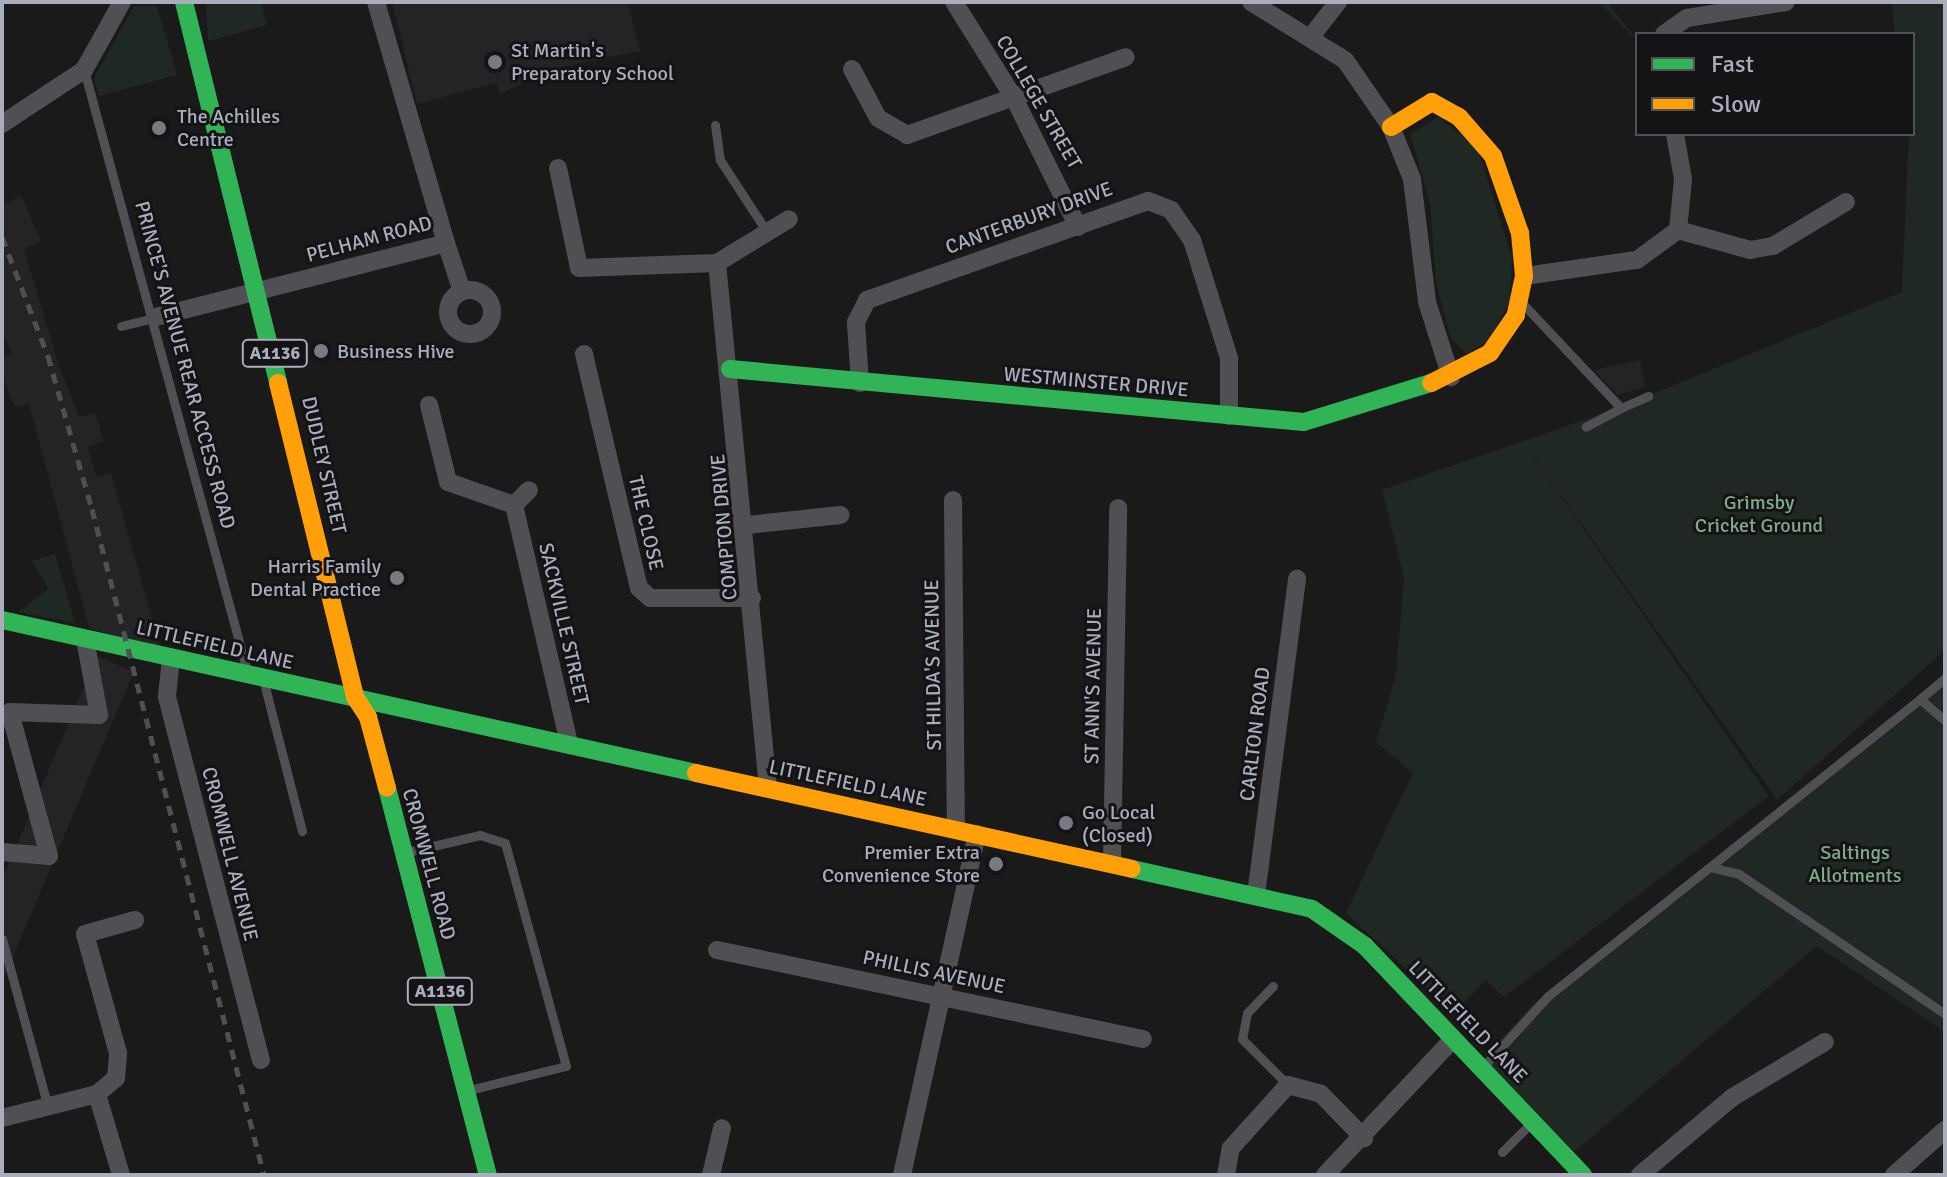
<!DOCTYPE html>
<html>
<head>
<meta charset="utf-8">
<style>
	body { margin:0 }
	#map { position:relative; width:1947px; height:1177px; overflow:hidden; background:#1a1a1a; font-family:Signika,sans-serif }
	div>[style] { position:absolute }
	.built>* { inset:0; background:#242427; transform-origin:0 0 }
	.green>* { inset:0; background:#1f2822 }
	.lane>* { height:9px; margin:-4.5px; padding:0 4.5px; transform-origin:4.5px; border-radius:4.5px; background:#505054 }
	.street>* { height:18px; margin:-9px; padding:0 9px; transform-origin:9px; border-radius:9px; background:#505054 }
	.street>.ring { margin:-9px; padding:0; box-sizing:content-box; background:none; border:18px solid #505054; border-radius:50% }
	.fast>* { height:18px; margin:-9px; padding:0 9px; transform-origin:9px; border-radius:9px; background:#30b455 }
	.slow>* { height:18px; margin:-9px; padding:0 9px; transform-origin:9px; border-radius:9px; background:#ff9f0a }
	.rail>* { height:5px; margin-top:-2.5px; transform-origin:0; background:repeating-linear-gradient(90deg,#4f5053 0 10px,transparent 0 18px) }
	.dots>* { width:22px; height:22px; translate:-50% -50%; box-sizing:border-box; border:4px solid #141416; border-radius:50% }
	span { translate:-50% -50%; white-space:nowrap; text-align:center; line-height:1.15; -webkit-text-stroke:6px #141416; paint-order:stroke }
	.shield-label span { padding:2px 6px; background:#141416; border:2px solid; border-radius:6px; -webkit-text-stroke-width:0 }
	.shield-label { font-size:18px; color:#aaadbc; font-weight:700 }
	.poi-label { font-size:20px; color:#aaadbc }
	.left { translate:0 -50%; text-align:left }
	.right { translate:-100% -50%; text-align:right }
	.street-label { font-size:20px; color:#aaadbc }
	.park-label { font-size:20px; color:#80a988 }
	.frame { position:absolute; inset:0; border:4px solid #aaadbc; pointer-events:none }
	.legend { position:absolute; left:1635px; top:32px; width:280px; height:104px; box-sizing:border-box; background:#141416; border:2px solid #505158; margin:0; padding:10px 14px; list-style:none; font-size:24px; color:#aaadbc }
	.legend li { display:flex; align-items:center; gap:16px; height:40px }
	.legend b { width:40px; border:2px solid #505158 }
</style>
</head>
<body>
<div id="map">
	<div class="built">
		<div style="clip-path:polygon(392px 2px,628px 2px,640px 51px,526px 74px,527px 81px,500px 94px,496px 83px,417px 104px)"></div>
		<div style="clip-path:polygon(21px 195px,41px 241px,24px 249px,59px 366px,79px 417px,95px 413px,104px 441px,88px 447px,96px 477px,111px 473px,161px 650px,89px 628px,29px 404px,14px 407px,2px 372px,2px 357px,12px 353px,2px 332px,2px 197px,6px 204px)"></div>
		<div style="clip-path:polygon(1640px 360px,1645px 387px,1617px 395px,1594px 370px)"></div>
		<div style="left:97px;top:656px;width:40px;height:537px;rotate:23deg"></div>
	</div>
	<div class="green">
		<div style="clip-path:polygon(206px 2px,261px 2px,267px 25px,208px 41px)"></div>
		<div style="clip-path:polygon(1599px 2px,1607px 2px,1637px 40px,1630px 34px)"></div>
		<div style="clip-path:polygon(1892px 2px,1945px 2px,1945px 650px,1777px 800px,1524px 443px,1769px 796px,1504px 997px,1486px 980px,1454px 1013px,1346px 913px,1413px 773px,1376px 742px,1396px 674px,1404px 578px,1382px 490px,1615px 409px,1902px 292px,1913px 34px,1895px 34px)"></div>
		<div style="clip-path:polygon(134px 6px,157px 6px,177px 75px,99px 96px,94px 78px)"></div>
		<div style="clip-path:polygon(1438px 117px,1477px 147px,1512px 257px,1510px 302px,1488px 341px,1466px 354px,1450px 336px,1436px 283px,1430px 203px,1410px 134px)"></div>
		<div style="clip-path:polygon(55px 554px,75px 623px,19px 612px,49px 588px,31px 561px)"></div>
		<div style="clip-path:polygon(1945px 667px,1945px 1032px,1817px 946px,1574px 1152px,1483px 1059px,1531px 1006px,1943px 679px)"></div>
	</div>
	<div class="lane">
		<div style="left:84px;top:70px;width:623px;rotate:74.83deg"></div>
		<div style="left:715px;top:125px;width:35px;rotate:82deg"></div>
		<div style="left:720px;top:160px;width:86px;rotate:56.9deg"></div>
		<div style="left:1523px;top:304px;width:143px;rotate:46.7deg"></div>
		<div style="left:1621px;top:408px;width:40px;rotate:152deg"></div>
		<div style="left:121px;top:326px;width:36px;rotate:-14deg"></div>
		<div style="left:1621px;top:408px;width:30px;rotate:-24deg"></div>
		<div style="left:264px;top:683px;width:153px;rotate:75.6deg"></div>
		<div style="left:1920px;top:699px;width:33px;rotate:-40deg"></div>
		<div style="left:407px;top:852px;width:75px;rotate:-13.1deg"></div>
		<div style="left:480px;top:835px;width:26px;rotate:18deg"></div>
		<div style="left:505px;top:843px;width:231px;rotate:74.7deg"></div>
		<div style="left:566px;top:1066px;width:100px;rotate:166.1deg"></div>
		<div style="left:1714px;top:868px;width:26px;rotate:13deg"></div>
		<div style="left:1739px;top:874px;width:249px;rotate:34.2deg"></div>
		<div style="left:2px;top:939px;width:174px;rotate:74.7deg"></div>
		<div style="left:1273px;top:986px;width:37px;rotate:134deg"></div>
		<div style="left:1247px;top:1013px;width:26px;rotate:101deg"></div>
		<div style="left:1242px;top:1039px;width:65px;rotate:45deg"></div>
		<div style="left:1484px;top:1066px;width:95px;rotate:-47.6deg"></div>
		<div style="left:1548px;top:996px;width:476px;rotate:-38.6deg"></div>
		<div style="left:1920px;top:699px;width:33px;rotate:41deg"></div>
		<div style="left:1502px;top:1152px;width:41px;rotate:-45deg"></div>
	</div>
	<div class="street">
		<div style="left:954px;top:2px;width:113px;rotate:58deg"></div>
		<div style="left:1014px;top:98px;width:144px;rotate:63.6deg"></div>
		<div style="left:1251px;top:2px;width:110px;rotate:31.7deg"></div>
		<div style="left:1345px;top:60px;width:81px;rotate:55.5deg"></div>
		<div style="left:1391px;top:127px;width:56px;rotate:68deg"></div>
		<div style="left:1412px;top:179px;width:124px;rotate:83deg"></div>
		<div style="left:1427px;top:302px;width:79px;rotate:72.3deg"></div>
		<div style="left:1313px;top:34px;width:41px;rotate:-52deg"></div>
		<div style="left:1664px;top:34px;width:28px;rotate:-35deg"></div>
		<div style="left:1687px;top:18px;width:100px;rotate:-9.2deg"></div>
		<div style="left:852px;top:69px;width:55px;rotate:62deg"></div>
		<div style="left:878px;top:118px;width:34px;rotate:30deg"></div>
		<div style="left:907px;top:135px;width:232px;rotate:-19.6deg"></div>
		<div style="left:2px;top:124px;width:98px;rotate:-33.4deg"></div>
		<div style="left:84px;top:70px;width:78px;rotate:-60.8deg"></div>
		<div style="left:558px;top:168px;width:102px;rotate:78.1deg"></div>
		<div style="left:579px;top:268px;width:138px;rotate:-2.1deg"></div>
		<div style="left:717px;top:263px;width:84px;rotate:-31.4deg"></div>
		<div style="left:1678px;top:230px;width:75px;rotate:15.5deg"></div>
		<div style="left:1750px;top:250px;width:23px;rotate:-10deg"></div>
		<div style="left:1773px;top:246px;width:85px;rotate:-31.1deg"></div>
		<div style="left:446px;top:243px;width:51px;rotate:71.6deg"></div>
		<div style="left:717px;top:263px;width:527px;rotate:84.45deg"></div>
		<div style="left:1524px;top:276px;width:114px;rotate:-8.1deg"></div>
		<div style="left:1637px;top:260px;width:51px;rotate:-36.2deg"></div>
		<div style="left:1678px;top:230px;width:51px;rotate:-84.4deg"></div>
		<div style="left:1683px;top:179px;width:46px;rotate:-100.1deg"></div>
		<div class="ring" style="left:448px;top:290px;width:26px;height:26px"></div>
		<div style="left:156px;top:317px;width:299px;rotate:-14.3deg"></div>
		<div style="left:446px;top:243px;width:251px;rotate:-106.2deg"></div>
		<div style="left:584px;top:354px;width:240px;rotate:76.8deg"></div>
		<div style="left:639px;top:588px;width:15px;rotate:42deg"></div>
		<div style="left:650px;top:598px;width:102px"></div>
		<div style="left:860px;top:383px;width:61px;rotate:-93.8deg"></div>
		<div style="left:856px;top:322px;width:25px;rotate:-63deg"></div>
		<div style="left:867px;top:300px;width:298px;rotate:-19.4deg"></div>
		<div style="left:1148px;top:201px;width:25px;rotate:21deg"></div>
		<div style="left:1171px;top:210px;width:37px;rotate:55deg"></div>
		<div style="left:1192px;top:240px;width:124px;rotate:72.6deg"></div>
		<div style="left:1229px;top:358px;width:58px;rotate:90deg"></div>
		<div style="left:429px;top:405px;width:79px;rotate:76.1deg"></div>
		<div style="left:448px;top:482px;width:70px;rotate:19.2deg"></div>
		<div style="left:514px;top:505px;width:245px;rotate:77deg"></div>
		<div style="left:953px;top:500px;width:329px;rotate:89.5deg"></div>
		<div style="left:514px;top:505px;width:21px;rotate:-45deg"></div>
		<div style="left:747px;top:525px;width:94px;rotate:-6.1deg"></div>
		<div style="left:171px;top:658px;width:39px;rotate:96deg"></div>
		<div style="left:167px;top:697px;width:375px;rotate:75.5deg"></div>
		<div style="left:2px;top:852px;width:47px;rotate:4.9deg"></div>
		<div style="left:49px;top:856px;width:149px;rotate:-105.2deg"></div>
		<div style="left:10px;top:712px;width:89px;rotate:1.9deg"></div>
		<div style="left:99px;top:715px;width:77px;rotate:-100.4deg"></div>
		<div style="left:1112px;top:864px;width:356px;rotate:-89deg"></div>
		<div style="left:1256px;top:895px;width:319px;rotate:-82.6deg"></div>
		<div style="left:717px;top:950px;width:435px;rotate:11.8deg"></div>
		<div style="left:97px;top:1094px;width:84px;rotate:73.5deg"></div>
		<div style="left:2px;top:1118px;width:98px;rotate:-14.2deg"></div>
		<div style="left:97px;top:1094px;width:25px;rotate:-40deg"></div>
		<div style="left:116px;top:1078px;width:25px;rotate:-85deg"></div>
		<div style="left:118px;top:1053px;width:123px;rotate:-105.5deg"></div>
		<div style="left:85px;top:934px;width:52px;rotate:-15.6deg"></div>
		<div style="left:711px;top:1175px;width:48px;rotate:-76.8deg"></div>
		<div style="left:902px;top:1175px;width:349px;rotate:-77.6deg"></div>
		<div style="left:1226px;top:1175px;width:27px;rotate:-80deg"></div>
		<div style="left:1231px;top:1148px;width:85px;rotate:-47.9deg"></div>
		<div style="left:1288px;top:1085px;width:34px;rotate:15deg"></div>
		<div style="left:1321px;top:1094px;width:62px;rotate:45.7deg"></div>
		<div style="left:1325px;top:1175px;width:187px;rotate:-46.7deg"></div>
		<div style="left:1640px;top:1175px;width:121px;rotate:-40deg"></div>
		<div style="left:1733px;top:1097px;width:107px;rotate:-30.9deg"></div>
		<div style="left:1894px;top:1175px;width:68px;rotate:-41.4deg"></div>
	</div>
	<div class="fast">
		<div style="left:184px;top:2px;width:392px;rotate:76.1deg"></div>
		<div style="left:730px;top:369px;width:576px;rotate:5.28deg"></div>
		<div style="left:1304px;top:422px;width:133px;rotate:-17.1deg"></div>
		<div style="left:2px;top:620px;width:711px;rotate:12.43deg"></div>
		<div style="left:387px;top:788px;width:400px;rotate:75.4deg"></div>
		<div style="left:1132px;top:869px;width:184px;rotate:12.5deg"></div>
		<div style="left:1312px;top:909px;width:65px;rotate:34.9deg"></div>
		<div style="left:1365px;top:946px;width:316px;rotate:46.4deg"></div>
	</div>
	<div class="slow">
		<div style="left:1391px;top:127px;width:48px;rotate:-31.4deg"></div>
		<div style="left:1432px;top:102px;width:31px;rotate:29deg"></div>
		<div style="left:1459px;top:117px;width:52px;rotate:48.9deg"></div>
		<div style="left:1493px;top:156px;width:82px;rotate:70.7deg"></div>
		<div style="left:1520px;top:233px;width:43px;rotate:84.7deg"></div>
		<div style="left:1524px;top:276px;width:40px;rotate:102deg"></div>
		<div style="left:1516px;top:315px;width:46px;rotate:124.4deg"></div>
		<div style="left:1490px;top:353px;width:66px;rotate:153deg"></div>
		<div style="left:278px;top:383px;width:323px;rotate:76.2deg"></div>
		<div style="left:355px;top:697px;width:24px;rotate:57deg"></div>
		<div style="left:368px;top:717px;width:73px;rotate:75deg"></div>
		<div style="left:696px;top:773px;width:446px;rotate:12.4deg"></div>
	</div>
	<div class="rail">
		<div style="left:2px;top:237px;width:128px;rotate:68.9deg"></div>
		<div style="left:48px;top:356px;width:159px;rotate:74deg"></div>
		<div style="left:92px;top:509px;width:688px;rotate:75.52deg"></div>
	</div>
	<div class="dots">
		<div style="left:495px;top:62px;background:#787a83"></div>
		<div style="left:159px;top:128px;background:#787a83"></div>
		<div style="left:321px;top:351px;background:#787a83"></div>
		<div style="left:397px;top:578px;background:#787a83"></div>
		<div style="left:1066px;top:823px;background:#787a83"></div>
		<div style="left:996px;top:864px;background:#787a83"></div>
	</div>
	<div class="shield-label">
		<span style="left:275px;top:353px">A1136</span>
		<span style="left:440px;top:991px">A1136</span>
	</div>
	<div class="poi-label">
		<span class="left" style="left:511px;top:62px">St Martin's<br>Preparatory School</span>
		<span class="left" style="left:177px;top:128px">The Achilles<br>Centre</span>
		<span class="left" style="left:337px;top:351px">Business Hive</span>
		<span class="right" style="left:381px;top:578px">Harris Family<br>Dental Practice</span>
		<span class="left" style="left:1082px;top:824px">Go Local<br>(Closed)</span>
		<span class="right" style="left:980px;top:864px">Premier Extra<br>Convenience Store</span>
	</div>
	<div class="street-label">
		<span style="left:1039px;top:102px;rotate:60deg">COLLEGE STREET</span>
		<span style="left:1029px;top:218px;rotate:-20deg">CANTERBURY DRIVE</span>
		<span style="left:369px;top:239px;rotate:-15deg">PELHAM ROAD</span>
		<span style="left:185px;top:365px;rotate:75deg">PRINCE'S AVENUE REAR ACCESS ROAD</span>
		<span style="left:1096px;top:382px;rotate:5deg">WESTMINSTER DRIVE</span>
		<span style="left:324px;top:465px;rotate:77deg">DUDLEY STREET</span>
		<span style="left:646px;top:523px;rotate:77deg">THE CLOSE</span>
		<span style="left:724px;top:527px;rotate:-95deg">COMPTON DRIVE</span>
		<span style="left:564px;top:624px;rotate:77deg">SACKVILLE STREET</span>
		<span style="left:215px;top:645px;rotate:13deg">LITTLEFIELD LANE</span>
		<span style="left:933px;top:665px;rotate:-91deg">ST HILDA'S AVENUE</span>
		<span style="left:1093px;top:686px;rotate:-89deg">ST ANN'S AVENUE</span>
		<span style="left:1255px;top:734px;rotate:-83deg">CARLTON ROAD</span>
		<span style="left:848px;top:783px;rotate:12deg">LITTLEFIELD LANE</span>
		<span style="left:230px;top:854px;rotate:76deg">CROMWELL AVENUE</span>
		<span style="left:429px;top:864px;rotate:75deg">CROMWELL ROAD</span>
		<span style="left:934px;top:972px;rotate:12deg">PHILLIS AVENUE</span>
		<span style="left:1468px;top:1022px;rotate:46deg">LITTLEFIELD LANE</span>
	</div>
	<div class="park-label">
		<span style="left:1759px;top:514px">Grimsby<br>Cricket Ground</span>
		<span style="left:1855px;top:864px">Saltings<br>Allotments</span>
	</div>
	<div class="frame"></div>
	<ul class="legend">
	<li><b style="height:10px;background:#30b455"></b>Fast</li>
	<li><b style="height:10px;background:#ff9f0a"></b>Slow</li>
	</ul>
</div>
</body>
</html>
